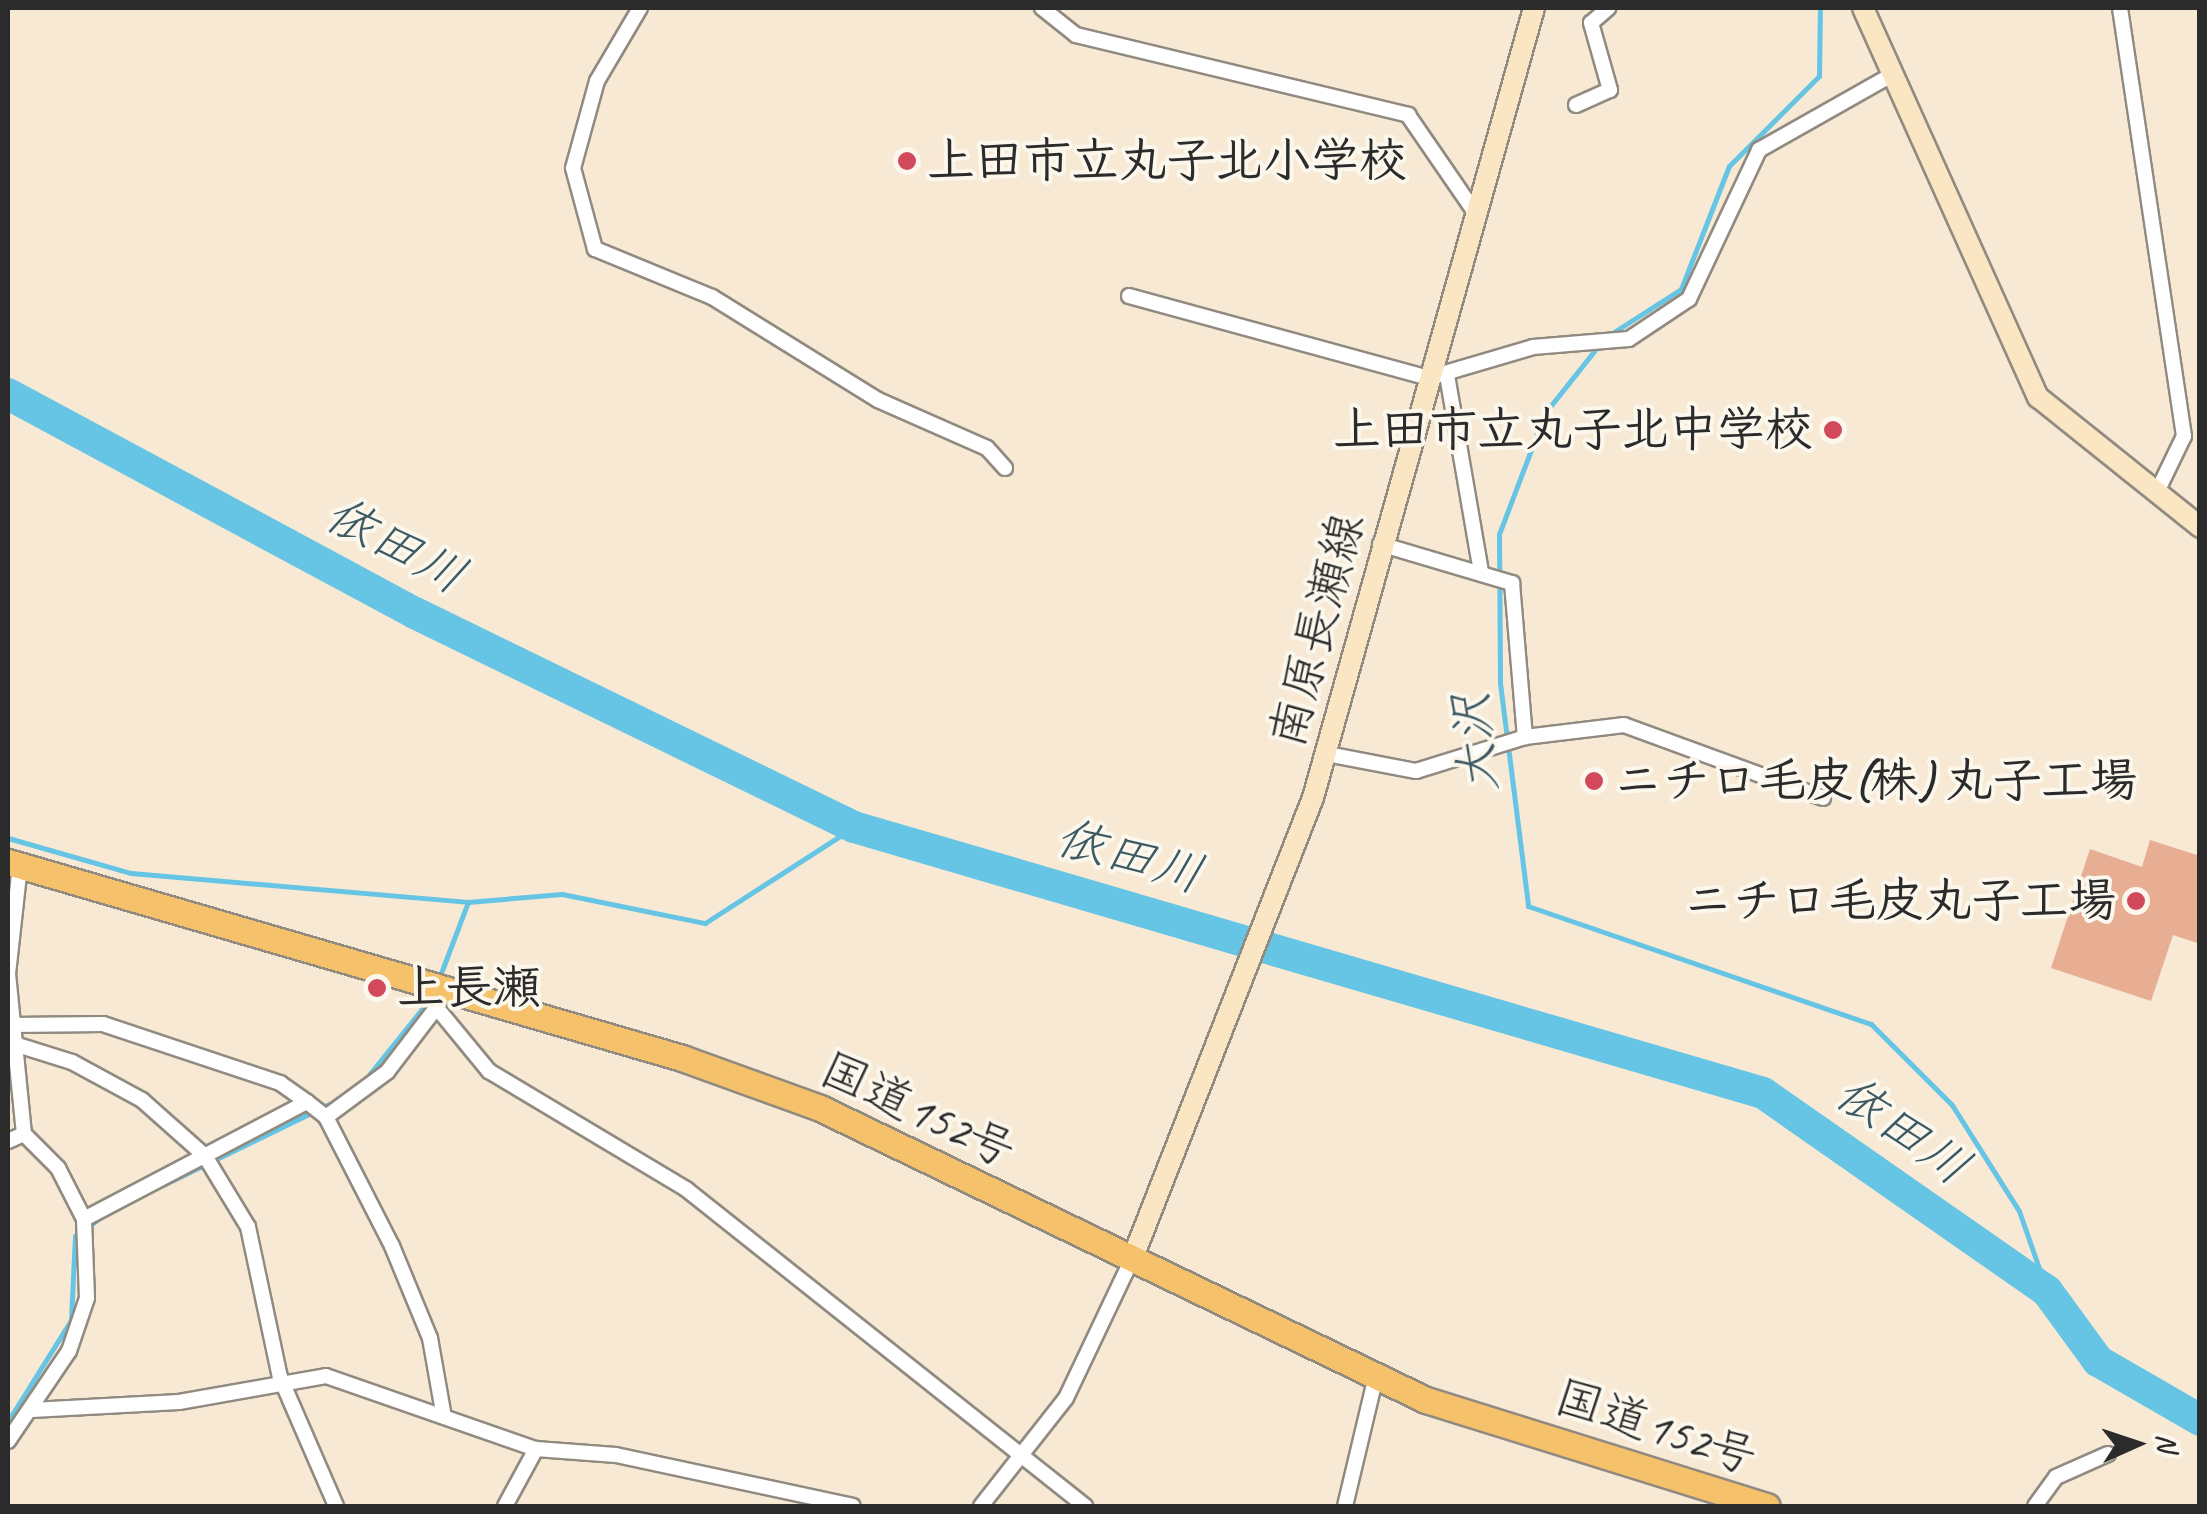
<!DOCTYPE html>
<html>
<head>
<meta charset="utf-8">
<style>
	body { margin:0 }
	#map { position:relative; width:2207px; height:1514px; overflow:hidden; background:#f7e9d4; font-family:Caveat,"Klee One",sans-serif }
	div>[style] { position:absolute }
	.stream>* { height:5px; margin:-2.5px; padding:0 2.5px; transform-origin:2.5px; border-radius:2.5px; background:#66c4e4 }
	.river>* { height:32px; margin:-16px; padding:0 16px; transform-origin:16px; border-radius:16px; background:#66c4e4 }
	.building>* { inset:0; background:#e7ae93 }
	.roads { filter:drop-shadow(2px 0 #918a80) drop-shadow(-2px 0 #918a80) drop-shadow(0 2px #918a80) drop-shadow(0 -2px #918a80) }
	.street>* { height:14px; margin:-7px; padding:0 7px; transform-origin:7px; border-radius:7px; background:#fff }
	.secondary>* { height:20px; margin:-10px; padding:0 10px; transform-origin:10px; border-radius:10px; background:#fbe6c4 }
	.highway>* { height:25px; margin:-12.5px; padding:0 12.5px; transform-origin:12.5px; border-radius:12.5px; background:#f6c16b }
	.dots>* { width:28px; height:28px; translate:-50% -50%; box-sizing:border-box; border:5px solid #fbf7ec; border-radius:50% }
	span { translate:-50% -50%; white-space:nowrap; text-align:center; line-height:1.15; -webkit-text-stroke:8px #fbf7ec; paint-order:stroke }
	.poi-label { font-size:48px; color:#2b2b2b; font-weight:700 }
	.left { translate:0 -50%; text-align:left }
	.right { translate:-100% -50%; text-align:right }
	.street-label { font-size:48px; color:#2b2b2b }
	.water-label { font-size:50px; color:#3d5962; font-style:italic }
	.frame { position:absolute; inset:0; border:10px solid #2b2b2b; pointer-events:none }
	.north { position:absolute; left:2087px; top:1394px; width:100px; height:100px; -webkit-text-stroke:8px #fbf7ec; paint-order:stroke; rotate:87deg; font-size:28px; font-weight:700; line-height:40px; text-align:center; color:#2b2b2b }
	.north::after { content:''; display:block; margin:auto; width:35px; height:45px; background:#2b2b2b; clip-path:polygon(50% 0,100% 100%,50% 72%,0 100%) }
</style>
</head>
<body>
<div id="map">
	<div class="stream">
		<div style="left:1606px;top:337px;width:89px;rotate:-32.6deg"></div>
		<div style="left:1681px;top:289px;width:132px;rotate:-68.7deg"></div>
		<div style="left:1729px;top:166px;width:127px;rotate:-45deg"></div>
		<div style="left:1819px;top:76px;width:68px;rotate:-89.2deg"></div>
		<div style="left:1599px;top:345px;width:87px;rotate:128.5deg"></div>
		<div style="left:1545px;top:413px;width:129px;rotate:110.8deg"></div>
		<div style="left:1499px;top:534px;width:149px;rotate:89.6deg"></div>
		<div style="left:1500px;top:683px;width:225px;rotate:82.8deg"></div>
		<div style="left:1528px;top:906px;width:363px;rotate:19deg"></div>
		<div style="left:1871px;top:1024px;width:115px;rotate:45deg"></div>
		<div style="left:1952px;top:1105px;width:125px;rotate:57.7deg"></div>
		<div style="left:2019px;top:1211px;width:85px;rotate:70.7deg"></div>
		<div style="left:8px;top:838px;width:128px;rotate:15.9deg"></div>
		<div style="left:131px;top:873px;width:338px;rotate:4.9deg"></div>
		<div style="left:468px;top:902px;width:94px;rotate:-4.9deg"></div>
		<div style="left:562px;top:894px;width:146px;rotate:11.5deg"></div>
		<div style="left:705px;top:923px;width:177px;rotate:-32.8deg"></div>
		<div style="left:441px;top:973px;width:76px;rotate:-69.2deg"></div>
		<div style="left:364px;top:1081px;width:97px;rotate:-51.2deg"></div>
		<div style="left:161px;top:1186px;width:198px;rotate:-26deg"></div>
		<div style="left:8px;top:1421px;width:119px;rotate:-58deg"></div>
		<div style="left:71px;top:1320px;width:84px;rotate:-87.3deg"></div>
		<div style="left:75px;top:1236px;width:29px;rotate:-36deg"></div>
	</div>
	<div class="river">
		<div style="left:8px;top:394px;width:462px;rotate:28.3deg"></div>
		<div style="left:415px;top:613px;width:488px;rotate:26deg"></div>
		<div style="left:854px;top:827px;width:947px;rotate:16.31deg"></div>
		<div style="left:1763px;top:1093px;width:346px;rotate:34.9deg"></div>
		<div style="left:2047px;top:1291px;width:87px;rotate:53.9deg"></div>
		<div style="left:2098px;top:1361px;width:118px;rotate:30deg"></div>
	</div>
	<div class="building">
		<div style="clip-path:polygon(2150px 840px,2200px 856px,2200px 944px,2173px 935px,2151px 1001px,2051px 968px,2090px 849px,2142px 867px)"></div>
	</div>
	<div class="roads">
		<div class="street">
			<div style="left:640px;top:8px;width:85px;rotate:120.5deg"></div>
			<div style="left:597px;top:81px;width:90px;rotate:105.4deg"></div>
			<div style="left:573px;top:168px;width:84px;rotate:74.8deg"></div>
			<div style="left:595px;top:249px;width:126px;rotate:22.3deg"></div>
			<div style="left:712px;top:297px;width:195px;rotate:31.8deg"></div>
			<div style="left:878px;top:400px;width:119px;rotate:23.8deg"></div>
			<div style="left:987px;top:448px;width:27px;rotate:48deg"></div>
			<div style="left:1042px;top:8px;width:43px;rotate:38.5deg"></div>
			<div style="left:1076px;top:35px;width:342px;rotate:13.5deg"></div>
			<div style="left:1408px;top:115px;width:124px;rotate:55.5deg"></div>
			<div style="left:2120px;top:8px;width:433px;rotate:81.5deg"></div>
			<div style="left:2184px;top:436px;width:64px;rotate:115.8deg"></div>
			<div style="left:1576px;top:105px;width:37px;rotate:-24deg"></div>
			<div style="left:1610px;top:90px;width:70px;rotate:-105.8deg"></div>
			<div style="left:1591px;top:23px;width:23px;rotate:-41deg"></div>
			<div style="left:1129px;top:296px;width:310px;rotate:15.3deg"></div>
			<div style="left:1428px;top:378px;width:109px;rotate:-16.4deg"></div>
			<div style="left:1533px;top:347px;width:96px;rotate:-4.8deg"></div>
			<div style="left:1629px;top:339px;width:72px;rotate:-33.7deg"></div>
			<div style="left:1689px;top:299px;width:165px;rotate:-64.8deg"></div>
			<div style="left:1759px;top:150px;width:150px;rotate:-29.5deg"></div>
			<div style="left:1447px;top:375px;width:200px;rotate:80.2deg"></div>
			<div style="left:1380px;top:544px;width:138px;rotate:16.5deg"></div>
			<div style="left:1512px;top:583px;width:155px;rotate:85.2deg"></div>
			<div style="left:1327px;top:754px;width:91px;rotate:10.8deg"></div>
			<div style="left:1416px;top:771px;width:114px;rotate:-17.3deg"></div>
			<div style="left:1525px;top:737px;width:100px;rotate:-6.9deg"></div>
			<div style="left:1624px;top:725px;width:212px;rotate:20.1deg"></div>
			<div style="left:437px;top:1008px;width:82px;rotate:50.5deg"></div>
			<div style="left:489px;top:1071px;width:230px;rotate:30.9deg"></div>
			<div style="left:686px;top:1189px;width:510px;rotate:38.47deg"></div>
			<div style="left:12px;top:1025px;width:91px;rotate:-0.6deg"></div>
			<div style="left:103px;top:1024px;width:187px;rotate:18.4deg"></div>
			<div style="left:280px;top:1083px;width:33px;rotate:35deg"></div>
			<div style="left:8px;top:1042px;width:67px;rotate:17.4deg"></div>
			<div style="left:72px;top:1062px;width:80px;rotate:28.5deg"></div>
			<div style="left:142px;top:1100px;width:84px;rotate:41.6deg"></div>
			<div style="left:205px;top:1156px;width:83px;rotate:58.8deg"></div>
			<div style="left:248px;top:1227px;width:153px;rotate:78deg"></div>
			<div style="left:280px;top:1377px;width:141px;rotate:66.5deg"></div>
			<div style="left:326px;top:1117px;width:76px;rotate:-36.4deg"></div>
			<div style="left:387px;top:1072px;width:86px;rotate:-52.6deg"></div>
			<div style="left:8px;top:1141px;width:17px;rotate:-24deg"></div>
			<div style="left:84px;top:1219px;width:252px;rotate:-27.7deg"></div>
			<div style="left:307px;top:1102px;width:24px;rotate:38deg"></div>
			<div style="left:326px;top:1117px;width:145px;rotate:62.9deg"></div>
			<div style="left:392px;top:1246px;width:100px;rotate:67.6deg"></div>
			<div style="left:430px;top:1338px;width:80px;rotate:80deg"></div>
			<div style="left:32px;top:1410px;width:147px;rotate:-3.1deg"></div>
			<div style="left:179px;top:1402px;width:149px;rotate:-10deg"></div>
			<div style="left:326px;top:1376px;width:222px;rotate:19.2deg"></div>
			<div style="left:536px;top:1449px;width:80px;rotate:4.3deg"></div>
			<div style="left:616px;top:1455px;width:242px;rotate:12.1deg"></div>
			<div style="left:8px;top:1441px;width:109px;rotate:-55.9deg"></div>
			<div style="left:69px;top:1351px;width:56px;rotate:-71.2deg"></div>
			<div style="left:87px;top:1298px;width:79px;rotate:-92.2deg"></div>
			<div style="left:84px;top:1219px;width:57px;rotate:-117deg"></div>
			<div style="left:58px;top:1168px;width:48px;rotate:-135deg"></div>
			<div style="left:24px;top:1134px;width:161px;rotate:-95.7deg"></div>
			<div style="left:8px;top:974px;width:109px;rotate:-83.7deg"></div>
			<div style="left:505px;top:1506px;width:65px;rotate:-61.5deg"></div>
			<div style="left:981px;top:1506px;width:137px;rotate:-51.8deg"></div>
			<div style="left:1066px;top:1398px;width:156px;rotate:-64.6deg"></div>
			<div style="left:1345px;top:1506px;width:134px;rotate:-76.6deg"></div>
			<div style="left:2035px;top:1506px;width:36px;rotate:-54deg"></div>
			<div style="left:2056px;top:1477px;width:57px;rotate:-23.9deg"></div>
		</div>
		<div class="secondary">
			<div style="left:1863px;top:8px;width:427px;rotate:65.8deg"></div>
			<div style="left:2038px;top:397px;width:208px;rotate:38.7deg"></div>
			<div style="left:1133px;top:1257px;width:493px;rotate:-68.6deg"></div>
			<div style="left:1313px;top:798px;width:820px;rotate:-74.37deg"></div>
		</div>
		<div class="highway">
			<div style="left:8px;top:862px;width:702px;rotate:16.21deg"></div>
			<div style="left:682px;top:1058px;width:147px;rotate:19.9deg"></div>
			<div style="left:820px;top:1108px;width:673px;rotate:25.73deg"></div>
			<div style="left:1426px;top:1400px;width:357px;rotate:17.3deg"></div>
		</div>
	</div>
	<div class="dots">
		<div style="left:907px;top:161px;background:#d1495b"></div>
		<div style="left:1833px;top:430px;background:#d1495b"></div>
		<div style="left:1594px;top:781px;background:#d1495b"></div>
		<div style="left:2136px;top:901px;background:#d1495b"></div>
		<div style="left:377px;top:988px;background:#d1495b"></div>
	</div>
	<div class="poi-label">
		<span class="left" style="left:927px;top:161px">上田市立丸子北小学校</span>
		<span class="right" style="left:1813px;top:430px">上田市立丸子北中学校</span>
		<span class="left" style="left:1614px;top:781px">ニチロ毛皮(株) 丸子工場</span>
		<span class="right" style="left:2116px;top:901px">ニチロ毛皮丸子工場</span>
		<span class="left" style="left:397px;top:988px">上長瀬</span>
	</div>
	<div class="street-label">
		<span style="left:1317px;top:630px;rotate:-75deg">南原長瀬線</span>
		<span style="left:918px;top:1110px;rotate:25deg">国道152号</span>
		<span style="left:1656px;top:1427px;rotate:18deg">国道152号</span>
	</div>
	<div class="water-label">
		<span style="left:396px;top:545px;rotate:28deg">依田川</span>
		<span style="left:1475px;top:743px;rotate:-96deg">大沢</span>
		<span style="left:1130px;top:856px;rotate:16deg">依田川</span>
		<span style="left:1903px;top:1130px;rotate:35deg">依田川</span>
	</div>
	<div class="frame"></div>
	<div class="north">N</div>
</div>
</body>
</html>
